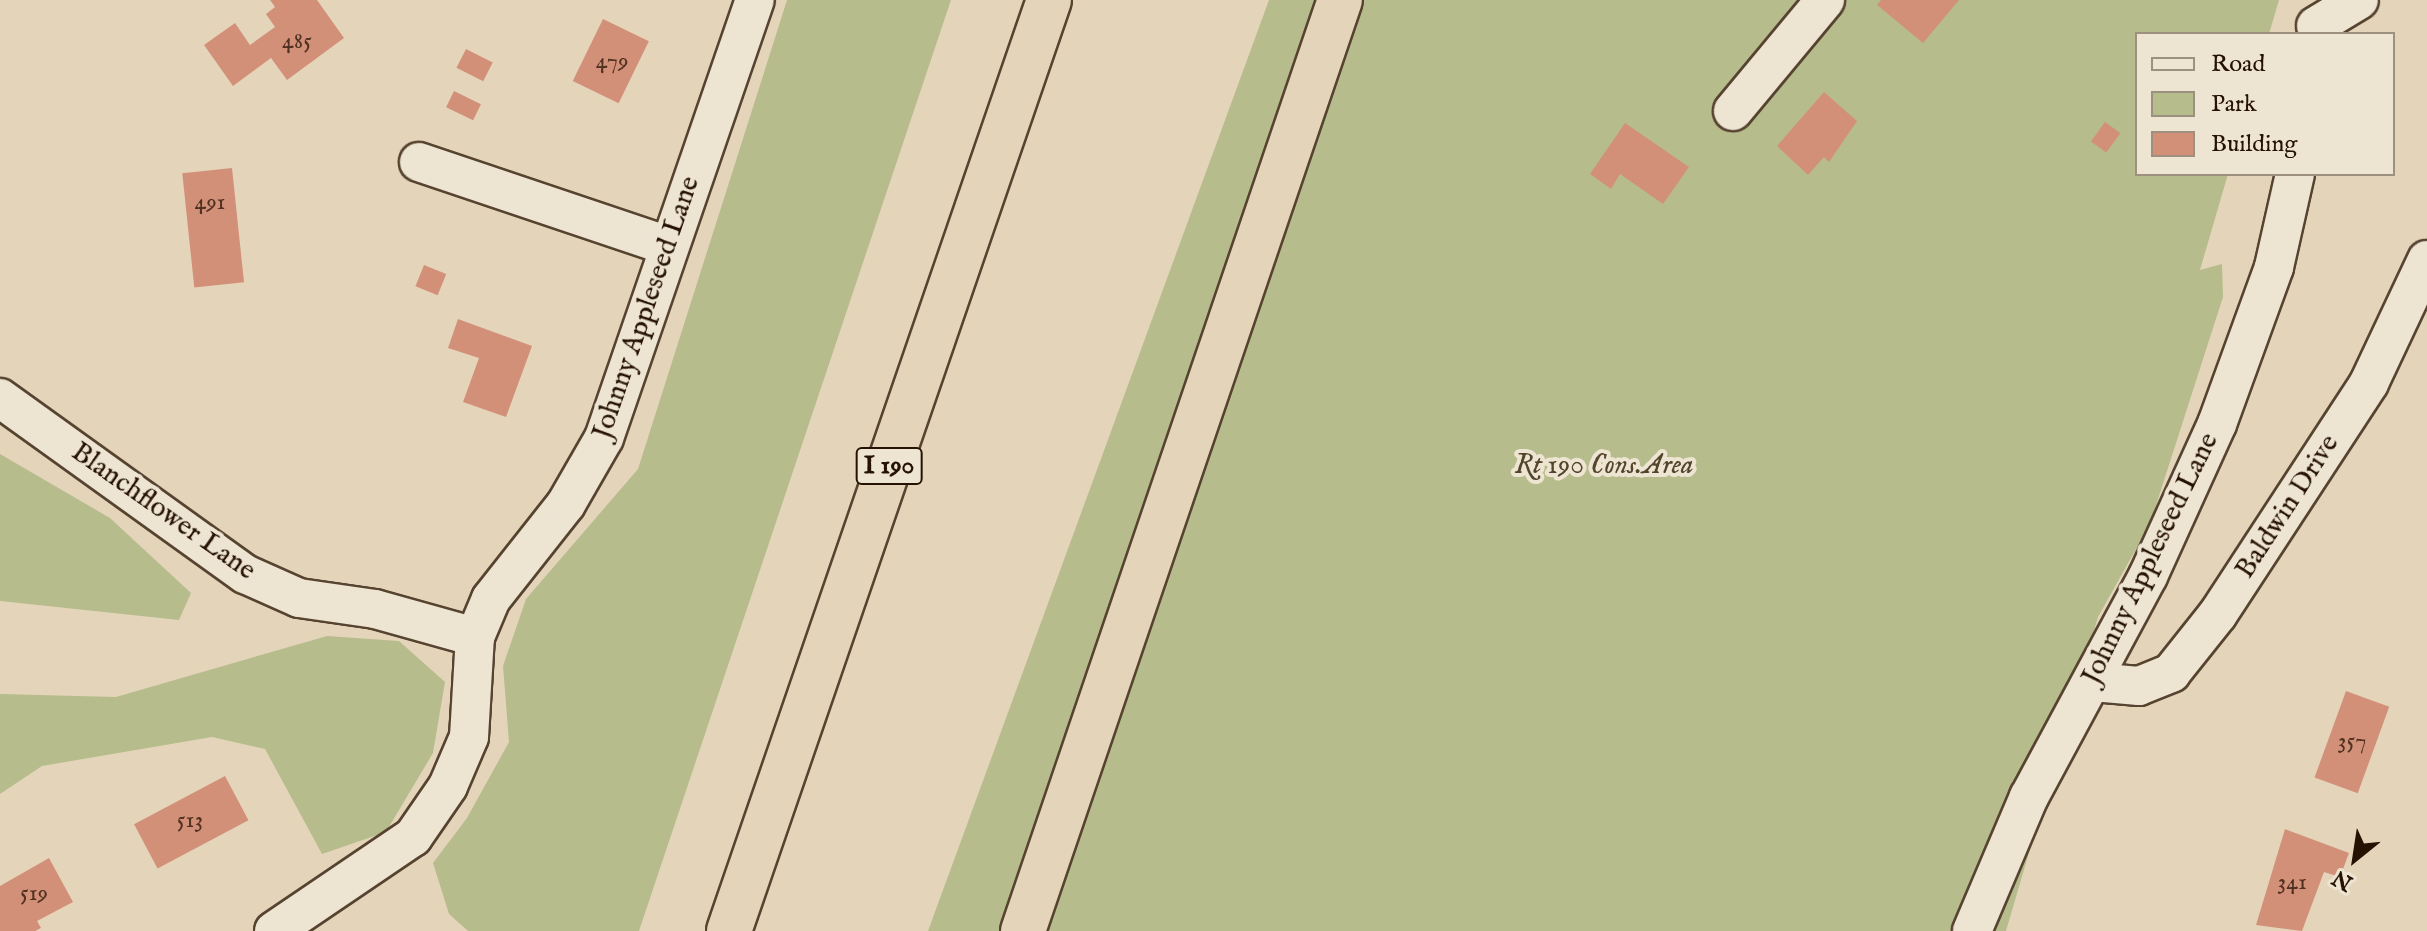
<!DOCTYPE html>
<html>
<head>
<meta charset="utf-8">
<style>
	body { margin:0 }
	#map { position:relative; width:2427px; height:931px; overflow:hidden; background:#e4d5ba; font-family:"IM FELL English",serif }
	div>[style] { position:absolute }
	.green>* { inset:0; background:#b7bc8d }
	.building>* { inset:0; background:#d39079; transform-origin:0 0 }
	.roads { filter:drop-shadow(2px 0 #564330) drop-shadow(-2px 0 #564330) drop-shadow(0 2px #564330) drop-shadow(0 -2px #564330) }
	.minor>* { height:38px; margin:-19px; padding:0 19px; transform-origin:19px; border-radius:19px; background:#ede4d2 }
	.highway>* { height:44px; margin:-22px; padding:0 22px; transform-origin:22px; border-radius:22px; background:#e4d5ba }
	span { translate:-50% -50%; white-space:nowrap; text-align:center; line-height:1.15; -webkit-text-stroke:8px #ede4d2; paint-order:stroke }
	.number-label { font-size:24px; color:#513220 }
	.number-label span { -webkit-text-stroke-width:0 }
	.shield-label span { padding:2px 6px; background:#ede4d2; border:2px solid; border-radius:6px; -webkit-text-stroke-width:0 }
	.shield-label { font-size:26px; color:#261202; font-weight:700 }
	.street-label { font-size:28px; color:#261202 }
	.park-label { font-size:28px; color:#52452c; font-style:italic }
	.legend { position:absolute; left:2135px; top:32px; width:260px; height:144px; box-sizing:border-box; background:#ede4d2; border:2px solid #9d907f; margin:0; padding:10px 14px; list-style:none; font-size:24px; color:#261202 }
	.legend li { display:flex; align-items:center; gap:16px; height:40px }
	.legend b { width:40px; border:2px solid #9d907f }
	.north { position:absolute; left:2315px; top:819px; width:80px; height:80px; -webkit-text-stroke:6px #ede4d2; paint-order:stroke; rotate:210deg; font-size:22px; font-weight:700; line-height:32px; text-align:center; color:#261202 }
	.north::after { content:''; display:block; margin:auto; width:28px; height:36px; background:#261202; clip-path:polygon(50% 0,100% 100%,50% 72%,0 100%) }
</style>
</head>
<body>
<div id="map">
	<div class="green">
		<div style="clip-path:polygon(787px 0,951px 0,639px 931px,468px 931px,449px 914px,433px 863px,467px 818px,509px 742px,503px 666px,526px 599px,638px 469px)"></div>
		<div style="clip-path:polygon(1269px 0,2279px 0,2269px 34px,2137px 34px,2137px 174px,2228px 174px,2200px 270px,2222px 264px,2223px 297px,2150px 524px,2098px 617px,2006px 931px,928px 931px)"></div>
		<div style="clip-path:polygon(0 454px,110px 518px,191px 593px,179px 620px,0 601px)"></div>
		<div style="clip-path:polygon(327px 636px,399px 641px,445px 682px,433px 753px,386px 832px,322px 854px,265px 749px,212px 737px,42px 766px,0 794px,0 694px,116px 697px)"></div>
	</div>
	<div class="building">
		<div style="clip-path:polygon(270px 0,317px 0,344px 38px,287px 80px,271px 58px,233px 86px,204px 45px,235px 23px,250px 45px,275px 27px,266px 14px,275px 7px)"></div>
		<div style="clip-path:polygon(1881px 0,1959px 0,1923px 43px,1877px 5px)"></div>
		<div style="left:603px;top:19px;width:51px;height:69px;rotate:26deg"></div>
		<div style="left:466px;top:49px;width:30px;height:21px;rotate:27deg"></div>
		<div style="left:454px;top:91px;width:30px;height:18px;rotate:26deg"></div>
		<div style="clip-path:polygon(1824px 92px,1857px 121px,1829px 162px,1824px 157px,1808px 175px,1777px 146px)"></div>
		<div style="left:2105px;top:122px;width:19px;height:24px;rotate:36deg"></div>
		<div style="clip-path:polygon(1625px 123px,1689px 167px,1663px 204px,1620px 174px,1611px 189px,1590px 174px)"></div>
		<div style="left:232px;top:168px;width:115px;height:50px;rotate:84deg"></div>
		<div style="left:424px;top:265px;width:24px;height:23px;rotate:22deg"></div>
		<div style="clip-path:polygon(458px 319px,532px 346px,506px 417px,463px 402px,479px 358px,448px 348px)"></div>
		<div style="left:2346px;top:691px;width:46px;height:92px;rotate:20deg"></div>
		<div style="left:225px;top:776px;width:50px;height:103px;rotate:62deg"></div>
		<div style="clip-path:polygon(2285px 829px,2349px 853px,2340px 877px,2324px 872px,2302px 931px,2256px 925px)"></div>
		<div style="clip-path:polygon(49px 858px,73px 902px,37px 921px,41px 928px,35px 931px,0 931px,0 886px)"></div>
	</div>
	<div class="roads">
		<div class="minor">
			<div style="left:2316px;top:26px;width:50px;rotate:-31.2deg"></div>
			<div style="left:1733px;top:111px;width:144px;rotate:-50.3deg"></div>
			<div style="left:419px;top:162px;width:263px;rotate:18.6deg"></div>
			<div style="left:0;top:398px;width:302px;rotate:35.7deg"></div>
			<div style="left:245px;top:574px;width:59px;rotate:24deg"></div>
			<div style="left:299px;top:598px;width:77px;rotate:8.2deg"></div>
			<div style="left:375px;top:609px;width:104px;rotate:15.6deg"></div>
			<div style="left:2093px;top:682px;width:46px;rotate:5deg"></div>
			<div style="left:2139px;top:686px;width:35px;rotate:-22deg"></div>
			<div style="left:2171px;top:673px;width:75px;rotate:-51.5deg"></div>
			<div style="left:2218px;top:614px;width:276px;rotate:-56.8deg"></div>
			<div style="left:2369px;top:383px;width:136px;rotate:-64.8deg"></div>
			<div style="left:274px;top:931px;width:168px;rotate:-34.1deg"></div>
			<div style="left:413px;top:837px;width:62px;rotate:-55.5deg"></div>
			<div style="left:448px;top:786px;width:53px;rotate:-66.8deg"></div>
			<div style="left:469px;top:737px;width:100px;rotate:-86.6deg"></div>
			<div style="left:475px;top:637px;width:41px;rotate:-67.2deg"></div>
			<div style="left:491px;top:599px;width:121px;rotate:-51.7deg"></div>
			<div style="left:566px;top:504px;width:76px;rotate:-60.1deg"></div>
			<div style="left:604px;top:438px;width:463px;rotate:-71deg"></div>
			<div style="left:1972px;top:931px;width:146px;rotate:-67deg"></div>
			<div style="left:2029px;top:797px;width:251px;rotate:-61.7deg"></div>
			<div style="left:2148px;top:576px;width:167px;rotate:-65.6deg"></div>
			<div style="left:2217px;top:424px;width:167px;rotate:-70deg"></div>
			<div style="left:2274px;top:267px;width:95px;rotate:-77.3deg"></div>
		</div>
		<div class="highway">
			<div style="left:729px;top:931px;width:984px;rotate:-71.03deg"></div>
			<div style="left:1023px;top:931px;width:983px;rotate:-71.2deg"></div>
		</div>
	</div>
	<div class="number-label">
		<span style="left:297px;top:42px">485</span>
		<span style="left:612px;top:62px">479</span>
		<span style="left:210px;top:203px">491</span>
		<span style="left:2352px;top:742px">357</span>
		<span style="left:190px;top:821px">513</span>
		<span style="left:2292px;top:883px">341</span>
		<span style="left:34px;top:894px">519</span>
	</div>
	<div class="shield-label">
		<span style="left:889px;top:466px">I 190</span>
	</div>
	<div class="street-label">
		<span style="left:647px;top:308px;rotate:-71deg">Johnny Appleseed Lane</span>
		<span style="left:2288px;top:507px;rotate:-57deg">Baldwin Drive</span>
		<span style="left:163px;top:512px;rotate:35deg">Blanchflower Lane</span>
		<span style="left:2151px;top:559px;rotate:-64deg">Johnny Appleseed Lane</span>
	</div>
	<div class="park-label">
		<span style="left:1604px;top:466px">Rt 190 Cons.Area</span>
	</div>
	<ul class="legend">
	<li><b style="height:10px;background:#ede4d2"></b>Road</li>
	<li><b style="height:22px;background:#b7bc8d"></b>Park</li>
	<li><b style="height:22px;background:#d39079"></b>Building</li>
	</ul>
	<div class="north">N</div>
</div>
</body>
</html>
